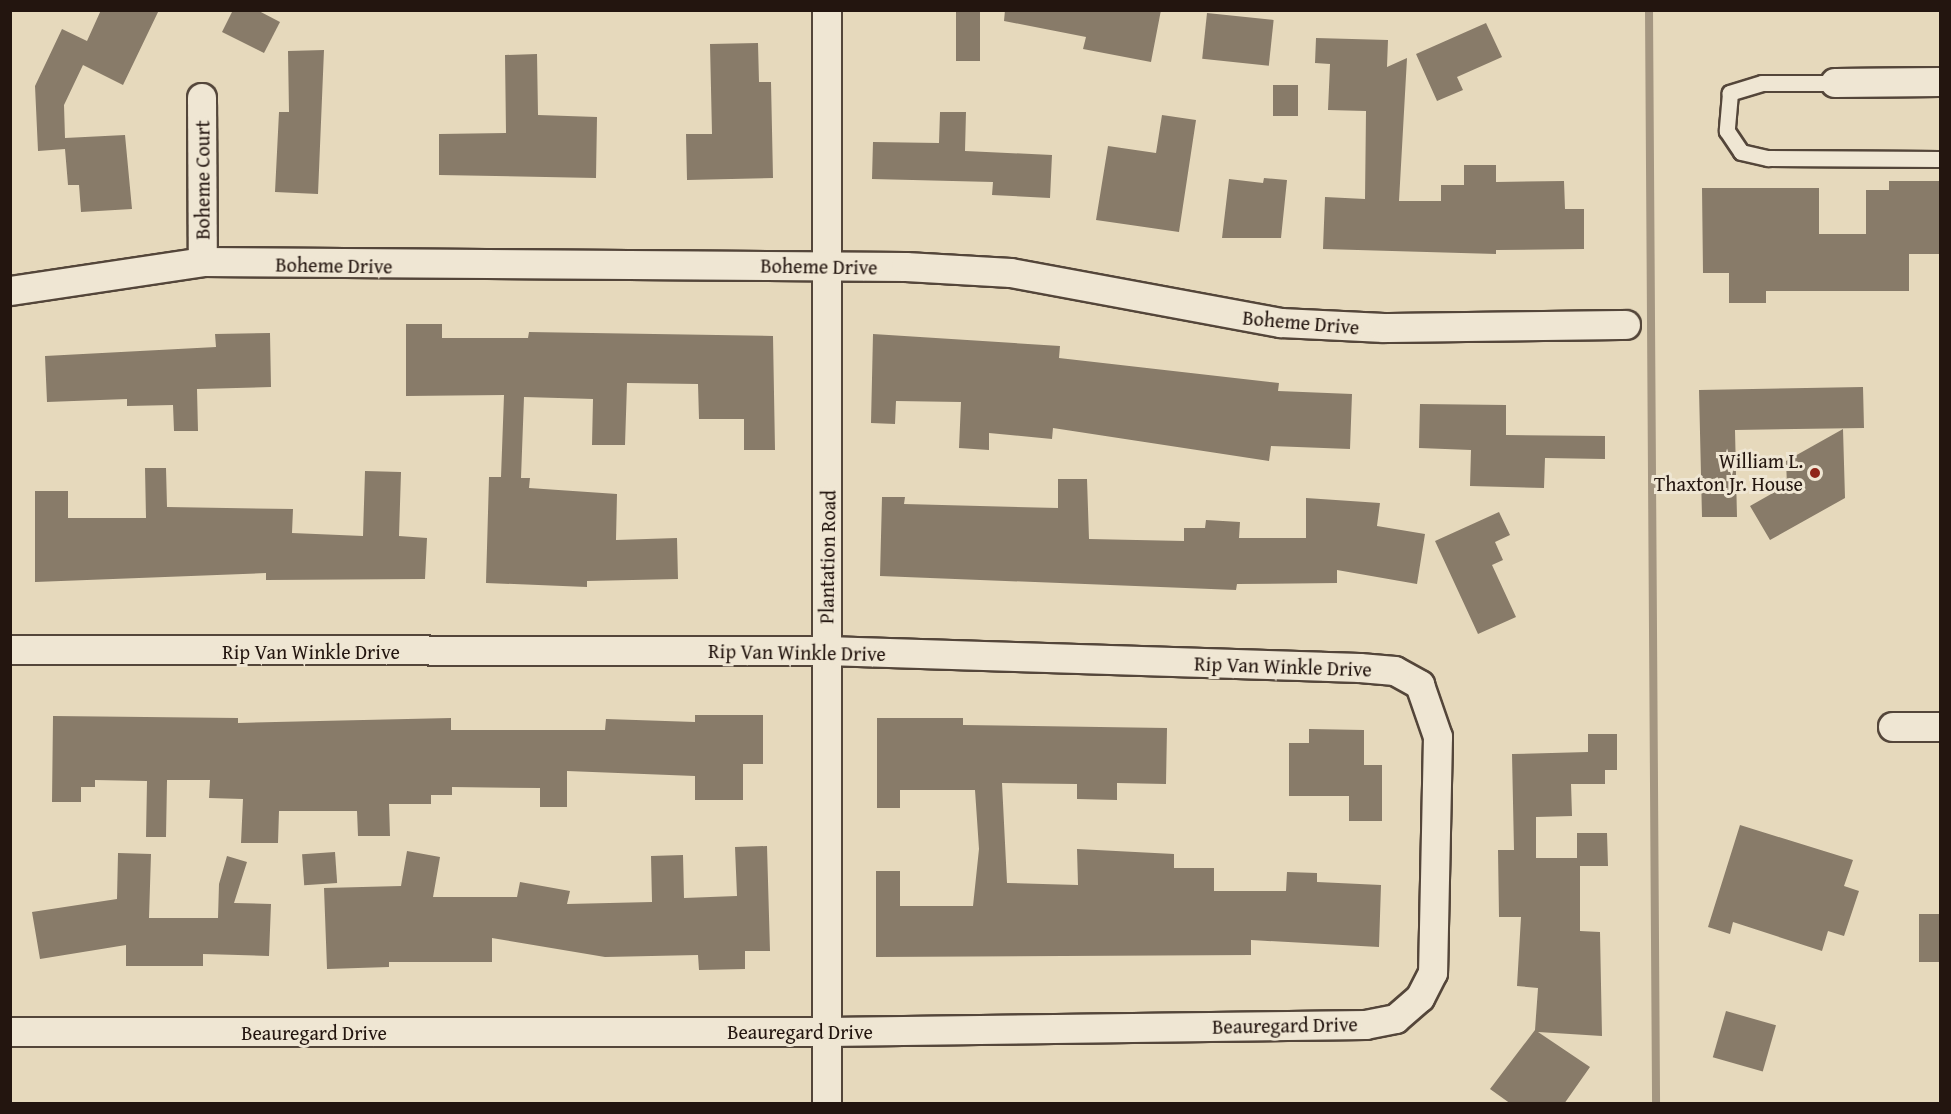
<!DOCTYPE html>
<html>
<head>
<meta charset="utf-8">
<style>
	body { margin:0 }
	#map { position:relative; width:1951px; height:1114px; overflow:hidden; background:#e6d9bc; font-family:"Gentium Book Plus",serif }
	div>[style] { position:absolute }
	.stream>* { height:8px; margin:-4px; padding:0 4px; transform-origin:4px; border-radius:4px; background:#a49681 }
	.building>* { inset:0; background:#887b69; transform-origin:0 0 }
	.roads { filter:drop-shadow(2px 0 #54463a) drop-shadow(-2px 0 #54463a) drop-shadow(0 2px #54463a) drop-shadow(0 -2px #54463a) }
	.service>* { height:15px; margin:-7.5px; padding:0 7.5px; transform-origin:7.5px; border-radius:7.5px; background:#efe6d3 }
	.minor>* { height:28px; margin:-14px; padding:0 14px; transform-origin:14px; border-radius:14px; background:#efe6d3 }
	.dots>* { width:16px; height:16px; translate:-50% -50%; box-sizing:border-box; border:3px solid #efe6d3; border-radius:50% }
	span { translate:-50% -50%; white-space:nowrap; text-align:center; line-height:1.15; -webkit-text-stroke:6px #efe6d3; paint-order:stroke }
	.street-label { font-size:20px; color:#23150f }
	.poi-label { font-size:20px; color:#23150f }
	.right { translate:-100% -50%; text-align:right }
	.frame { position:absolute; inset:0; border:12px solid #23150f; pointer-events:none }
</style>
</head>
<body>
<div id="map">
	<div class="stream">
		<div style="left:1649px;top:10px;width:1094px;rotate:89.63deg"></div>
	</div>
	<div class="building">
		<div style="clip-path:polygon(101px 10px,159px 10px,123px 85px,83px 65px,64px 105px,65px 138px,125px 135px,132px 209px,81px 212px,79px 185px,68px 185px,65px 149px,38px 151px,35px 86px,62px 29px,87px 41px)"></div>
		<div style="clip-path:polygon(233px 10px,257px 10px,280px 22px,264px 53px,222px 32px)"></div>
		<div style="left:956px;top:10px;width:24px;height:51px"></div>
		<div style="clip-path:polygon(1005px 10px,1161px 10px,1151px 62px,1083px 49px,1086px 37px,1004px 21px)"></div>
		<div style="left:1207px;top:13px;width:67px;height:46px;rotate:6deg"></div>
		<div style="clip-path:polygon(1486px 23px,1502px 57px,1457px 77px,1463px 90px,1437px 101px,1416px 54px)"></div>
		<div style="clip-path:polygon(1316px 38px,1388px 40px,1387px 67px,1407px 58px,1399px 201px,1441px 201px,1441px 185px,1464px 185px,1464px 165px,1496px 165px,1496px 182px,1564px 181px,1565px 209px,1584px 209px,1584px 249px,1496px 250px,1496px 254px,1323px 249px,1325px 197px,1365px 199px,1366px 111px,1328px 110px,1330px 64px,1315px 63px)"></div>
		<div style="clip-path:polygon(758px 43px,759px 82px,771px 82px,773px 178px,687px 180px,686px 134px,712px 134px,710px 44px)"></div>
		<div style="clip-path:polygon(324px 50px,318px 194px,275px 192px,279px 112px,289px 112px,288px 51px)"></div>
		<div style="clip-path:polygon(537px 54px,538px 115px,597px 117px,596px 178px,439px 175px,439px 134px,506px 133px,505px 55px)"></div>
		<div style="left:1273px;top:85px;width:25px;height:31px"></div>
		<div style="clip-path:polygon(940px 112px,966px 112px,965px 151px,1052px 155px,1050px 198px,992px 195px,993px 182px,872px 179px,873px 142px,939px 143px)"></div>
		<div style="clip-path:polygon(1162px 115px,1196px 120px,1179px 232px,1096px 220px,1108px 146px,1156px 153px)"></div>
		<div style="clip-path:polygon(1264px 178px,1287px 180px,1281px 238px,1222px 238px,1229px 179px,1263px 183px)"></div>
		<div style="clip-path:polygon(1889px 181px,1941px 181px,1941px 254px,1909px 254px,1909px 291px,1766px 291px,1766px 303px,1729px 303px,1729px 273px,1703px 273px,1702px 188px,1819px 188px,1819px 234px,1866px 234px,1866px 190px,1889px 190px)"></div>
		<div style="clip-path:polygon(406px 324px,442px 324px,442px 338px,528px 338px,529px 332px,773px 336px,775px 450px,744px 450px,744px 419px,699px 419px,698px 384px,627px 383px,625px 445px,592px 445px,593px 399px,524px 397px,521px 478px,530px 478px,529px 488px,617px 494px,616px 540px,677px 538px,678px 579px,587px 581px,587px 587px,486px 583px,489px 477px,501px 477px,504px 395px,406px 396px)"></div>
		<div style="clip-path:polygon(270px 333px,271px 387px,197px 389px,198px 431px,174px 431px,173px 405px,127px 406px,127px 399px,47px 402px,45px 356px,216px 347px,215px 334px)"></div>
		<div style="clip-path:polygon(873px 334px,1060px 346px,1059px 358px,1279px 383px,1278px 391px,1352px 394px,1350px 449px,1271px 446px,1269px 461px,1053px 428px,1052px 439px,989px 433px,989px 450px,959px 448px,961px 402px,896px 401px,895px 424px,871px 423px)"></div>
		<div style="clip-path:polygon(1863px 387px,1864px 428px,1735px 430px,1737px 517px,1702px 517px,1699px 390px)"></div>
		<div style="clip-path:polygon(1420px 404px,1506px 405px,1506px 435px,1605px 436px,1605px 459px,1545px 458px,1544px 488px,1470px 486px,1471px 450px,1419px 448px)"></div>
		<div style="clip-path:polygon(1843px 429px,1845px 498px,1770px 540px,1750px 506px,1787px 485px,1786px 461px)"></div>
		<div style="clip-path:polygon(145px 468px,166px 468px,167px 507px,293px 509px,292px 533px,363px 536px,365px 471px,401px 472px,399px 536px,427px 538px,425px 579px,266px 580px,266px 573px,35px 582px,35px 491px,68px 491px,68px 518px,146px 518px)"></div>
		<div style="clip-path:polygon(1058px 479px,1087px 479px,1089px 539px,1184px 541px,1184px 528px,1205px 528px,1206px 520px,1240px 522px,1239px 538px,1306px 538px,1306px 498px,1380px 503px,1377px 526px,1425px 534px,1417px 584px,1337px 570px,1337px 583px,1237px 584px,1236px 590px,880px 576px,882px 497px,905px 497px,904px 504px,1058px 508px)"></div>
		<div style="clip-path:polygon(1499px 512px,1510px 535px,1495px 542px,1503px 560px,1492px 565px,1516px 617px,1478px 634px,1435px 541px)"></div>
		<div style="clip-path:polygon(695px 715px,763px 715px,763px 764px,743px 764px,743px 800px,695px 800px,695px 776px,567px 771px,567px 807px,540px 807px,540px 788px,452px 787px,452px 795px,431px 795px,431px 804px,389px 804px,390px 836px,358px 836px,357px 811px,279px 811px,278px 843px,241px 843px,243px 799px,209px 798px,210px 780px,167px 780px,166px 837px,146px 837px,147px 781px,95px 780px,95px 787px,81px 787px,81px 802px,52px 802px,53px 716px,238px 718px,238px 723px,451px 718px,451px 730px,605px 730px,606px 719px,695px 722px)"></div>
		<div style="clip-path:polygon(877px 718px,963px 718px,963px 725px,1167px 728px,1166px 784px,1117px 783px,1117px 800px,1077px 799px,1077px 784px,1002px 783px,1007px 883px,1078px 885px,1077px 849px,1174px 854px,1174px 868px,1214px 868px,1214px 891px,1286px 891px,1287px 872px,1317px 873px,1317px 882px,1381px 885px,1379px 947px,1251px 940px,1251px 955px,876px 957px,876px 871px,900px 871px,900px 906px,973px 906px,979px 849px,975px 790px,900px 790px,900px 808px,877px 808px)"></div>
		<div style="clip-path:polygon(1309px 729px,1364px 730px,1364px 765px,1382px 765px,1382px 821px,1349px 821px,1349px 796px,1289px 796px,1289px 743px,1309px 743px)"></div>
		<div style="clip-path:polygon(1588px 734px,1617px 734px,1617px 770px,1605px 770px,1605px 784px,1571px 784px,1572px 816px,1536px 817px,1536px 858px,1577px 858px,1577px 833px,1607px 833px,1608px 866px,1580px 866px,1580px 931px,1600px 932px,1602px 1036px,1538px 1032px,1590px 1067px,1564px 1104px,1511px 1104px,1490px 1089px,1535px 1030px,1538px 988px,1517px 986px,1521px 917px,1499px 917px,1498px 850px,1514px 850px,1512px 754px,1588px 752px)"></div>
		<div style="clip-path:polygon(1740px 825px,1853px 860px,1844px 886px,1859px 891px,1844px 936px,1828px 931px,1822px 951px,1733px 922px,1730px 934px,1708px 927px)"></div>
		<div style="clip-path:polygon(767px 846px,770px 951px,745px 951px,745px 969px,699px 970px,698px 955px,605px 957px,492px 938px,492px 962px,389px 962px,389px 967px,327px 969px,324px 888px,401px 886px,407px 851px,440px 857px,433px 897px,517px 897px,520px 882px,570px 891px,567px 904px,652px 902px,651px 856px,683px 855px,684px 898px,737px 896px,735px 847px)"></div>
		<div style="left:335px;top:852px;width:31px;height:33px;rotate:86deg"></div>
		<div style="clip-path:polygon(118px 853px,151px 854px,149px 918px,218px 918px,219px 884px,227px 856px,247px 862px,234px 903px,271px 904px,269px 956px,203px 954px,203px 966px,126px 966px,126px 945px,40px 959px,32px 912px,117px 899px)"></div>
		<div style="left:1919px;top:914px;width:22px;height:48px"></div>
		<div style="left:1726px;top:1011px;width:52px;height:48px;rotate:16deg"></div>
	</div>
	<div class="roads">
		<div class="service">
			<div style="left:1835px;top:83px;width:73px;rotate:180deg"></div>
			<div style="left:1762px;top:83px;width:34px;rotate:163deg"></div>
			<div style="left:1730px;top:93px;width:38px;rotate:95deg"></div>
			<div style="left:1727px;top:131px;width:25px;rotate:56deg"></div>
			<div style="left:1741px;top:152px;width:28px;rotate:13deg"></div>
			<div style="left:1768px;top:158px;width:172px;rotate:0.3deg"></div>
		</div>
		<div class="minor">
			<div style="left:827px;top:10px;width:1094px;rotate:90deg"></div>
			<div style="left:1835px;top:83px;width:105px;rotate:-0.5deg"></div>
			<div style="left:202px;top:98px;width:164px;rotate:89.7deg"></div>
			<div style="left:10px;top:291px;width:195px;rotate:-8.5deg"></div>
			<div style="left:203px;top:262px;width:703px;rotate:0.41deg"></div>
			<div style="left:906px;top:267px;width:105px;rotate:3.3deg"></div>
			<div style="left:1011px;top:273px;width:275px;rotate:10.5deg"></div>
			<div style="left:1281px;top:323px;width:103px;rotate:2.8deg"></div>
			<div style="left:1384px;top:328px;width:242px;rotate:-0.7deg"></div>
			<div style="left:10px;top:650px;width:816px;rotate:0.07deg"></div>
			<div style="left:826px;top:651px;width:534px;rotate:1.82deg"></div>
			<div style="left:1360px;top:668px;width:35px;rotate:5deg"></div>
			<div style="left:1395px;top:671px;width:29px;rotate:29deg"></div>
			<div style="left:1420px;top:685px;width:55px;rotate:70.9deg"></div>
			<div style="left:1438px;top:737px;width:236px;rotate:91.2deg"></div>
			<div style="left:1433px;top:973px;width:28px;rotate:117deg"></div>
			<div style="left:1420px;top:998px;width:32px;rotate:139deg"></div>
			<div style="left:1396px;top:1019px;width:31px;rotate:169deg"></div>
			<div style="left:1366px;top:1025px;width:539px;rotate:179.26deg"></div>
			<div style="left:827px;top:1032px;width:817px;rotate:180deg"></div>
			<div style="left:1893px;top:727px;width:47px"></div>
		</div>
	</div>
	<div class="dots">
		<div style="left:1815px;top:473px;background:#8f2418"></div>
	</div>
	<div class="street-label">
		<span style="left:202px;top:180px;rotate:-90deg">Boheme Court</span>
		<span style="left:334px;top:265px;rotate:1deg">Boheme Drive</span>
		<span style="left:819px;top:266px;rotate:1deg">Boheme Drive</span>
		<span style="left:1301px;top:322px;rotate:5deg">Boheme Drive</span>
		<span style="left:827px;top:557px;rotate:-89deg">Plantation Road</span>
		<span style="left:311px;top:651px">Rip Van Winkle Drive</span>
		<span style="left:797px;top:652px;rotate:1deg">Rip Van Winkle Drive</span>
		<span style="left:1283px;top:666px;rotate:2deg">Rip Van Winkle Drive</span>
		<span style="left:1285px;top:1025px;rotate:-1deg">Beauregard Drive</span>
		<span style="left:800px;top:1031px">Beauregard Drive</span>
		<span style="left:314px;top:1032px">Beauregard Drive</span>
	</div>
	<div class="poi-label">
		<span class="right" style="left:1803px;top:472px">William L.<br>Thaxton Jr. House</span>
	</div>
	<div class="frame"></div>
</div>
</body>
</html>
